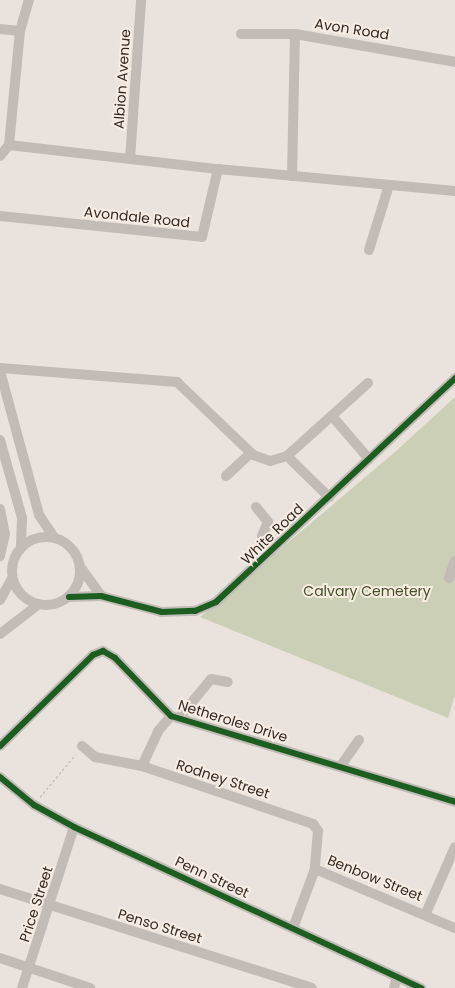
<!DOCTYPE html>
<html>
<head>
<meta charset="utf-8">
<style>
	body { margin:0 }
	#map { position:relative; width:455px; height:988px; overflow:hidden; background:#eae3dd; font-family:Poppins,sans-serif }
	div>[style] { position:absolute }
	.green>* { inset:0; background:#cbcfb6 }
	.path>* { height:1px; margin-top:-0.5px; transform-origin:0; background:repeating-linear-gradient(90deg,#bbb4af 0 2.5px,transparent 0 5px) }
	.minor>* { height:10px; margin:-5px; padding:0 5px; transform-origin:5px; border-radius:5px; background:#c2bbb6 }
	.minor>.ring { margin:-5px; padding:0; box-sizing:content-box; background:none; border:10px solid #c2bbb6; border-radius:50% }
	.cycleway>* { height:6px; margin:-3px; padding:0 3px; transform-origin:3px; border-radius:3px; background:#1b5e20 }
	span { translate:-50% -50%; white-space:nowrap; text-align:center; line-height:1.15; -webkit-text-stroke:4px #f8ede2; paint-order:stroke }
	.street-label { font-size:14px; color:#322925 }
	.park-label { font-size:14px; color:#435029 }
</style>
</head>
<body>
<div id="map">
	<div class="green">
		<div style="clip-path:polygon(455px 397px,455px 695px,448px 718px,200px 617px,395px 452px)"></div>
	</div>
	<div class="path">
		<div style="left:40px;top:797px;width:56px;rotate:-50.1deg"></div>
	</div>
	<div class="minor">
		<div style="left:0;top:29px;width:20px;rotate:6deg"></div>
		<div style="left:241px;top:34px;width:54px"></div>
		<div style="left:9px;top:145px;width:210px;rotate:6.6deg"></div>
		<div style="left:218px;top:169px;width:238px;rotate:5.3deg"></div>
		<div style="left:9px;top:145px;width:115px;rotate:-84.5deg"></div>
		<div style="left:20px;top:31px;width:32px;rotate:-74deg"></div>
		<div style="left:0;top:156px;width:14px;rotate:-51deg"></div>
		<div style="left:130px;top:159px;width:159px;rotate:-86deg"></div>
		<div style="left:292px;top:176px;width:142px;rotate:-88.8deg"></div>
		<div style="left:295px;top:34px;width:162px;rotate:9.9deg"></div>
		<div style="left:0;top:216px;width:203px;rotate:5.9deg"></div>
		<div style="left:202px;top:237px;width:70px;rotate:-76.8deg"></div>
		<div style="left:369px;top:250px;width:68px;rotate:-72.9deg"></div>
		<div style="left:0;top:368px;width:178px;rotate:4.5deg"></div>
		<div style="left:177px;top:382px;width:105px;rotate:43.8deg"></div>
		<div style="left:253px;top:455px;width:18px;rotate:19deg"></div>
		<div style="left:270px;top:461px;width:18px;rotate:-16deg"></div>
		<div style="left:287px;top:456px;width:109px;rotate:-42deg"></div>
		<div style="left:0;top:371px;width:149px;rotate:74.8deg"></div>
		<div style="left:39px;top:515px;width:27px;rotate:56deg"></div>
		<div style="left:332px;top:416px;width:57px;rotate:49.3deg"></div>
		<div style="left:0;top:440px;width:81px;rotate:74.2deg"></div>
		<div style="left:22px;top:518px;width:29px;rotate:92deg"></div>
		<div style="left:287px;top:456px;width:59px;rotate:44.3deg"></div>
		<div style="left:226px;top:476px;width:34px;rotate:-43deg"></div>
		<div style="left:256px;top:507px;width:19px;rotate:51deg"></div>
		<div style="left:268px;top:522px;width:15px;rotate:113deg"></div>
		<div style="left:262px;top:536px;width:18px;rotate:61deg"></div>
		<div style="left:0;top:509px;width:25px;rotate:79deg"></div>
		<div style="left:5px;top:534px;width:23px;rotate:103deg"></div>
		<div class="ring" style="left:12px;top:537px;width:58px;height:58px"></div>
		<div style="left:81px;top:568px;width:34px;rotate:54deg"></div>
		<div style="left:449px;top:578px;width:18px;rotate:-71deg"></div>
		<div style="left:69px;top:597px;width:32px;rotate:-2deg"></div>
		<div style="left:101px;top:596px;width:63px;rotate:14.7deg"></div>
		<div style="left:162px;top:612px;width:33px;rotate:-2deg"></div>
		<div style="left:195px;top:611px;width:23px;rotate:-23deg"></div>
		<div style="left:216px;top:602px;width:328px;rotate:-43.1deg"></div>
		<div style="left:0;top:600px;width:25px;rotate:-61deg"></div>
		<div style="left:0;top:634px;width:49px;rotate:-37.6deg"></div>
		<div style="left:179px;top:718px;width:50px;rotate:-50.6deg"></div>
		<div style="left:211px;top:679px;width:17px;rotate:10deg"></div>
		<div style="left:0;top:746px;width:130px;rotate:-44.4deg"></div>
		<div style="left:93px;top:655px;width:11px;rotate:-22deg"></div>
		<div style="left:103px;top:651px;width:14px;rotate:30deg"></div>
		<div style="left:115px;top:658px;width:81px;rotate:46deg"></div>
		<div style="left:171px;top:716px;width:297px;rotate:16.8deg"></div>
		<div style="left:82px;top:746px;width:17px;rotate:40deg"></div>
		<div style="left:95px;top:757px;width:48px;rotate:10.8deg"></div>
		<div style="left:142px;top:766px;width:181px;rotate:18.7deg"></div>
		<div style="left:313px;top:824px;width:9px;rotate:54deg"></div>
		<div style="left:318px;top:831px;width:38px;rotate:95deg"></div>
		<div style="left:142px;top:766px;width:38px;rotate:-65deg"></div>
		<div style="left:158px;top:731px;width:20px;rotate:-49deg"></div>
		<div style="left:340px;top:767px;width:33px;rotate:-55deg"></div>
		<div style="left:0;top:777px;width:44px;rotate:39.5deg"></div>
		<div style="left:34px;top:805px;width:46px;rotate:28.8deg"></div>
		<div style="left:74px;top:827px;width:383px;rotate:24.9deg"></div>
		<div style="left:0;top:889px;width:327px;rotate:17.6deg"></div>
		<div style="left:426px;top:913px;width:72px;rotate:-66.3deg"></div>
		<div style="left:293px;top:928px;width:63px;rotate:-69.6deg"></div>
		<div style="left:315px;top:869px;width:152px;rotate:22.9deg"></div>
		<div style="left:0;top:958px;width:95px;rotate:18.4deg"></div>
		<div style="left:22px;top:988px;width:169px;rotate:-72.1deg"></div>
		<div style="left:394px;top:988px;width:12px;rotate:-76deg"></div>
	</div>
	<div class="cycleway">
		<div style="left:69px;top:597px;width:32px;rotate:-2deg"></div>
		<div style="left:101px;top:596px;width:63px;rotate:14.7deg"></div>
		<div style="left:162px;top:612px;width:33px;rotate:-2deg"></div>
		<div style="left:195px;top:611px;width:23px;rotate:-23deg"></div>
		<div style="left:216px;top:602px;width:328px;rotate:-43.1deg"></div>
		<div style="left:0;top:746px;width:130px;rotate:-44.4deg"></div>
		<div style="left:93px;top:655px;width:11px;rotate:-22deg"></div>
		<div style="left:103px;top:651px;width:14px;rotate:30deg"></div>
		<div style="left:115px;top:658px;width:81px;rotate:46deg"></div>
		<div style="left:171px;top:716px;width:297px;rotate:16.8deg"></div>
		<div style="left:0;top:777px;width:44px;rotate:39.5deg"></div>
		<div style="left:34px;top:805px;width:46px;rotate:28.8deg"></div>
		<div style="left:74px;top:827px;width:383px;rotate:24.9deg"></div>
	</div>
	<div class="street-label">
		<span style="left:352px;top:29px;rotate:9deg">Avon Road</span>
		<span style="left:122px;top:79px;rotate:-86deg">Albion Avenue</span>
		<span style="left:137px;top:217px;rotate:6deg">Avondale Road</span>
		<span style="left:272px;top:534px;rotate:-44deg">White Road</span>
		<span style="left:233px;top:721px;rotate:17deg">Netheroles Drive</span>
		<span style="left:223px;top:779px;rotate:18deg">Rodney Street</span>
		<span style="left:212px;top:877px;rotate:25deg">Penn Street</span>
		<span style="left:375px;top:878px;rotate:22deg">Benbow Street</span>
		<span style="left:36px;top:904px;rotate:-72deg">Price Street</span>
		<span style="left:160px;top:926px;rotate:17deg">Penso Street</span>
	</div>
	<div class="park-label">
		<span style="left:367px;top:591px">Calvary Cemetery</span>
	</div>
</div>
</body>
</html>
